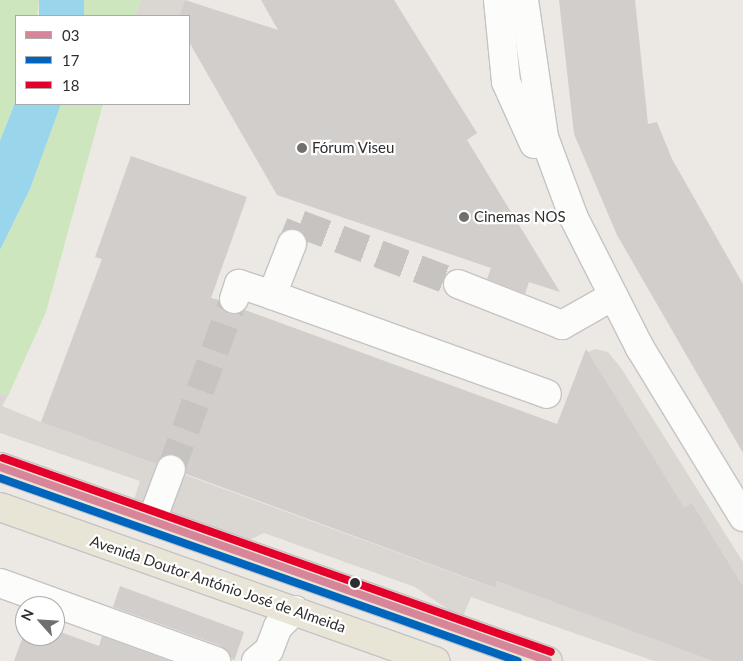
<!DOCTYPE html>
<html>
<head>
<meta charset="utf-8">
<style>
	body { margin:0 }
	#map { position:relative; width:743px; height:661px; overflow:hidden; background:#ece8e4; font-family:Lato,sans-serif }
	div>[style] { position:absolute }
	.green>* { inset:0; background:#cee6be }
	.plaza>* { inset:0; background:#dad6d2 }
	.water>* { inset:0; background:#99d6ec; transform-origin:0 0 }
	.building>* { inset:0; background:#d1cecb }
	.minor-tunnel>* { height:28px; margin-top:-14px; transform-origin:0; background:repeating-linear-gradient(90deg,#c6c3c0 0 28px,transparent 0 42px) }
	.roads { filter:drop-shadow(1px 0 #c5c4c5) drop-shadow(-1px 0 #c5c4c5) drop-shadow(0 1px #c5c4c5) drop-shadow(0 -1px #c5c4c5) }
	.minor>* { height:28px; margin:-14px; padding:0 14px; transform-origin:14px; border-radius:14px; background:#fcfcfb }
	.major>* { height:28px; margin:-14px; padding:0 14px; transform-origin:14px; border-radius:14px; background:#e8e4d6 }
	.bus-1>* { height:8px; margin:-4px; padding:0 4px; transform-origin:4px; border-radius:4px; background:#d68698 }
	.bus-2>* { height:8px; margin:-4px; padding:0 4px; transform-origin:4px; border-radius:4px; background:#0065bd }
	.bus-3>* { height:8px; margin:-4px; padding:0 4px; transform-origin:4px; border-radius:4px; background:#e4002b }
	.dots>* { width:14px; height:14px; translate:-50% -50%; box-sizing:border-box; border:2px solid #fff; border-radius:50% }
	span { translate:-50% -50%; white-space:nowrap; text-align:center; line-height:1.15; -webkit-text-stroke:4.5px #fff; paint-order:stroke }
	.poi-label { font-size:15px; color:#2e2e2e }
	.left { translate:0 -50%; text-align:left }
	.street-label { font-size:15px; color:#2e2e2e }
	.legend { position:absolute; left:15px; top:15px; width:175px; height:90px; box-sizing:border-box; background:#fff; border:1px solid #ababab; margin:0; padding:6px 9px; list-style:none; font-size:15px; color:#2e2e2e }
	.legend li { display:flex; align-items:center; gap:10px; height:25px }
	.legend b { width:25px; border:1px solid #ababab }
	.north { position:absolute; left:15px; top:596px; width:50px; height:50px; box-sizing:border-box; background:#fff; border:1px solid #ababab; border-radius:50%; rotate:296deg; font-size:14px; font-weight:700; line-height:20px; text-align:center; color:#2e2e2e }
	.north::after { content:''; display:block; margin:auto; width:18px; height:22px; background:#706f6e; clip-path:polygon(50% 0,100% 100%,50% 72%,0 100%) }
</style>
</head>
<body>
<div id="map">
	<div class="green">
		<div style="clip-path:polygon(0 0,39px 0,37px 16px,16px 16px,16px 100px,0 141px)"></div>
		<div style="clip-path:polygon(84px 0,141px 0,135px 16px,81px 16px)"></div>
		<div style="clip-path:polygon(61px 104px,103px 104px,46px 312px,8px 396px,0 393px,0 250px,30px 189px)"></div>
	</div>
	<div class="plaza">
		<div style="clip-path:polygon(141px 0,185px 0,179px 16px,135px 16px)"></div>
		<div style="clip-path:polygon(596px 349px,608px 352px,621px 368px,743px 562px,743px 586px,692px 503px,684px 507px,617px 400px,588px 352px)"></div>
		<div style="clip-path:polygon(0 393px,8px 396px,2px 406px,41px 422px,494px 588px,497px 581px,712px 661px,654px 661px,471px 597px,462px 619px,415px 587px,264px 533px,247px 541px,133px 503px,140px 481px,0 433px)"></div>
	</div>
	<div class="water">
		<div style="left:39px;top:0;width:45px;height:16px"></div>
		<div style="clip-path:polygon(16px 100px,16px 104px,61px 104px,30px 189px,0 250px,0 141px)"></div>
	</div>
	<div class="building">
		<div style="clip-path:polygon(185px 0,278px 30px,261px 0,394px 0,477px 133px,467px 140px,560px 292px,529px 282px,525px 294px,487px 279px,491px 268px,277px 195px,189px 42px,189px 16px,179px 16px)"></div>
		<div style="clip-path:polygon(559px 0,635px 0,648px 124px,657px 122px,672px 159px,743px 284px,743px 453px,617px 235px,574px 134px)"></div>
		<div style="clip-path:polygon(131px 156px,247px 197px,211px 298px,219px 300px,229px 314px,245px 310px,557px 424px,586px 349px,684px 507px,692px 503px,743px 586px,743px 661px,712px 661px,497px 581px,495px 588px,186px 474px,183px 459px,176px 454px,161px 457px,156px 464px,41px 422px,102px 259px,95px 257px)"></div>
		<div style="clip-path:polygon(120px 586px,244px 632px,234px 661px,221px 646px,113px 607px)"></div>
		<div style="clip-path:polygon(55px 630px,99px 646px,102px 636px,170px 661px,14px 661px,25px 631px,25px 636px,55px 636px)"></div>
	</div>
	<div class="minor-tunnel">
		<div style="left:292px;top:244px;width:22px;rotate:-68deg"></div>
		<div style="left:300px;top:224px;width:169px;rotate:20.8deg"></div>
		<div style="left:171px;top:469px;width:181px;rotate:-69.7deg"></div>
	</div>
	<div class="roads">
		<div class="minor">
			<div style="left:498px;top:0;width:82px;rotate:84.4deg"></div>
			<div style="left:506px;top:82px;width:68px;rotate:65.7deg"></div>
			<div style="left:524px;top:0;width:138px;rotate:81.7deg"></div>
			<div style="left:544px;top:137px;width:86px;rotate:69.7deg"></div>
			<div style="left:574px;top:218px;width:146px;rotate:63.1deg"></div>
			<div style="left:640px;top:348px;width:198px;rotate:58.6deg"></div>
			<div style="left:292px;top:244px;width:55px;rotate:111.4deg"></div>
			<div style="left:272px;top:295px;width:292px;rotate:19.8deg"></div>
			<div style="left:458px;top:284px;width:112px;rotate:21.5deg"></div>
			<div style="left:562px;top:325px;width:59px;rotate:-29.6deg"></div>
			<div style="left:234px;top:299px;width:16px;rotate:-72deg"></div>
			<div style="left:239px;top:284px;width:35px;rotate:18deg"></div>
			<div style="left:152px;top:520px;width:54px;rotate:-69.6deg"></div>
			<div style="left:0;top:583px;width:230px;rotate:19.9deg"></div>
			<div style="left:256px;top:661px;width:17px;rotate:-40deg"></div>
			<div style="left:269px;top:650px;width:25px;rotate:-69deg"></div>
			<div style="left:278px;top:627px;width:24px;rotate:-45deg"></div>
		</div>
		<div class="major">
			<div style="left:0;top:467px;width:581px;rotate:19.49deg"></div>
			<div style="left:0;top:507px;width:462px;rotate:19.5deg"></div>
		</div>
	</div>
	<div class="bus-1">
		<div style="left:0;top:467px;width:581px;rotate:19.49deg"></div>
	</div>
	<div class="bus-2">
		<div style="left:0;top:478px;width:549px;rotate:19.46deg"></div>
	</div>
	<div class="bus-3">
		<div style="left:3px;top:458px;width:581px;rotate:19.49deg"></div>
	</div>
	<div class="dots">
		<div style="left:302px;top:148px;background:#706f6e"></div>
		<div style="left:464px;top:217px;background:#706f6e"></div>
		<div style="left:355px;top:583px;background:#2e2e2e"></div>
	</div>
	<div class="poi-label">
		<span class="left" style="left:312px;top:148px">Fórum Viseu</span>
		<span class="left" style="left:474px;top:217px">Cinemas NOS</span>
	</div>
	<div class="street-label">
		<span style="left:218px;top:584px;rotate:19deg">Avenida Doutor António José de Almeida</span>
	</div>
	<ul class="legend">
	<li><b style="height:6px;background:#d68698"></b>03</li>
	<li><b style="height:6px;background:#0065bd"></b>17</li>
	<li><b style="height:6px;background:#e4002b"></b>18</li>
	</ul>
	<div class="north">N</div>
</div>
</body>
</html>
